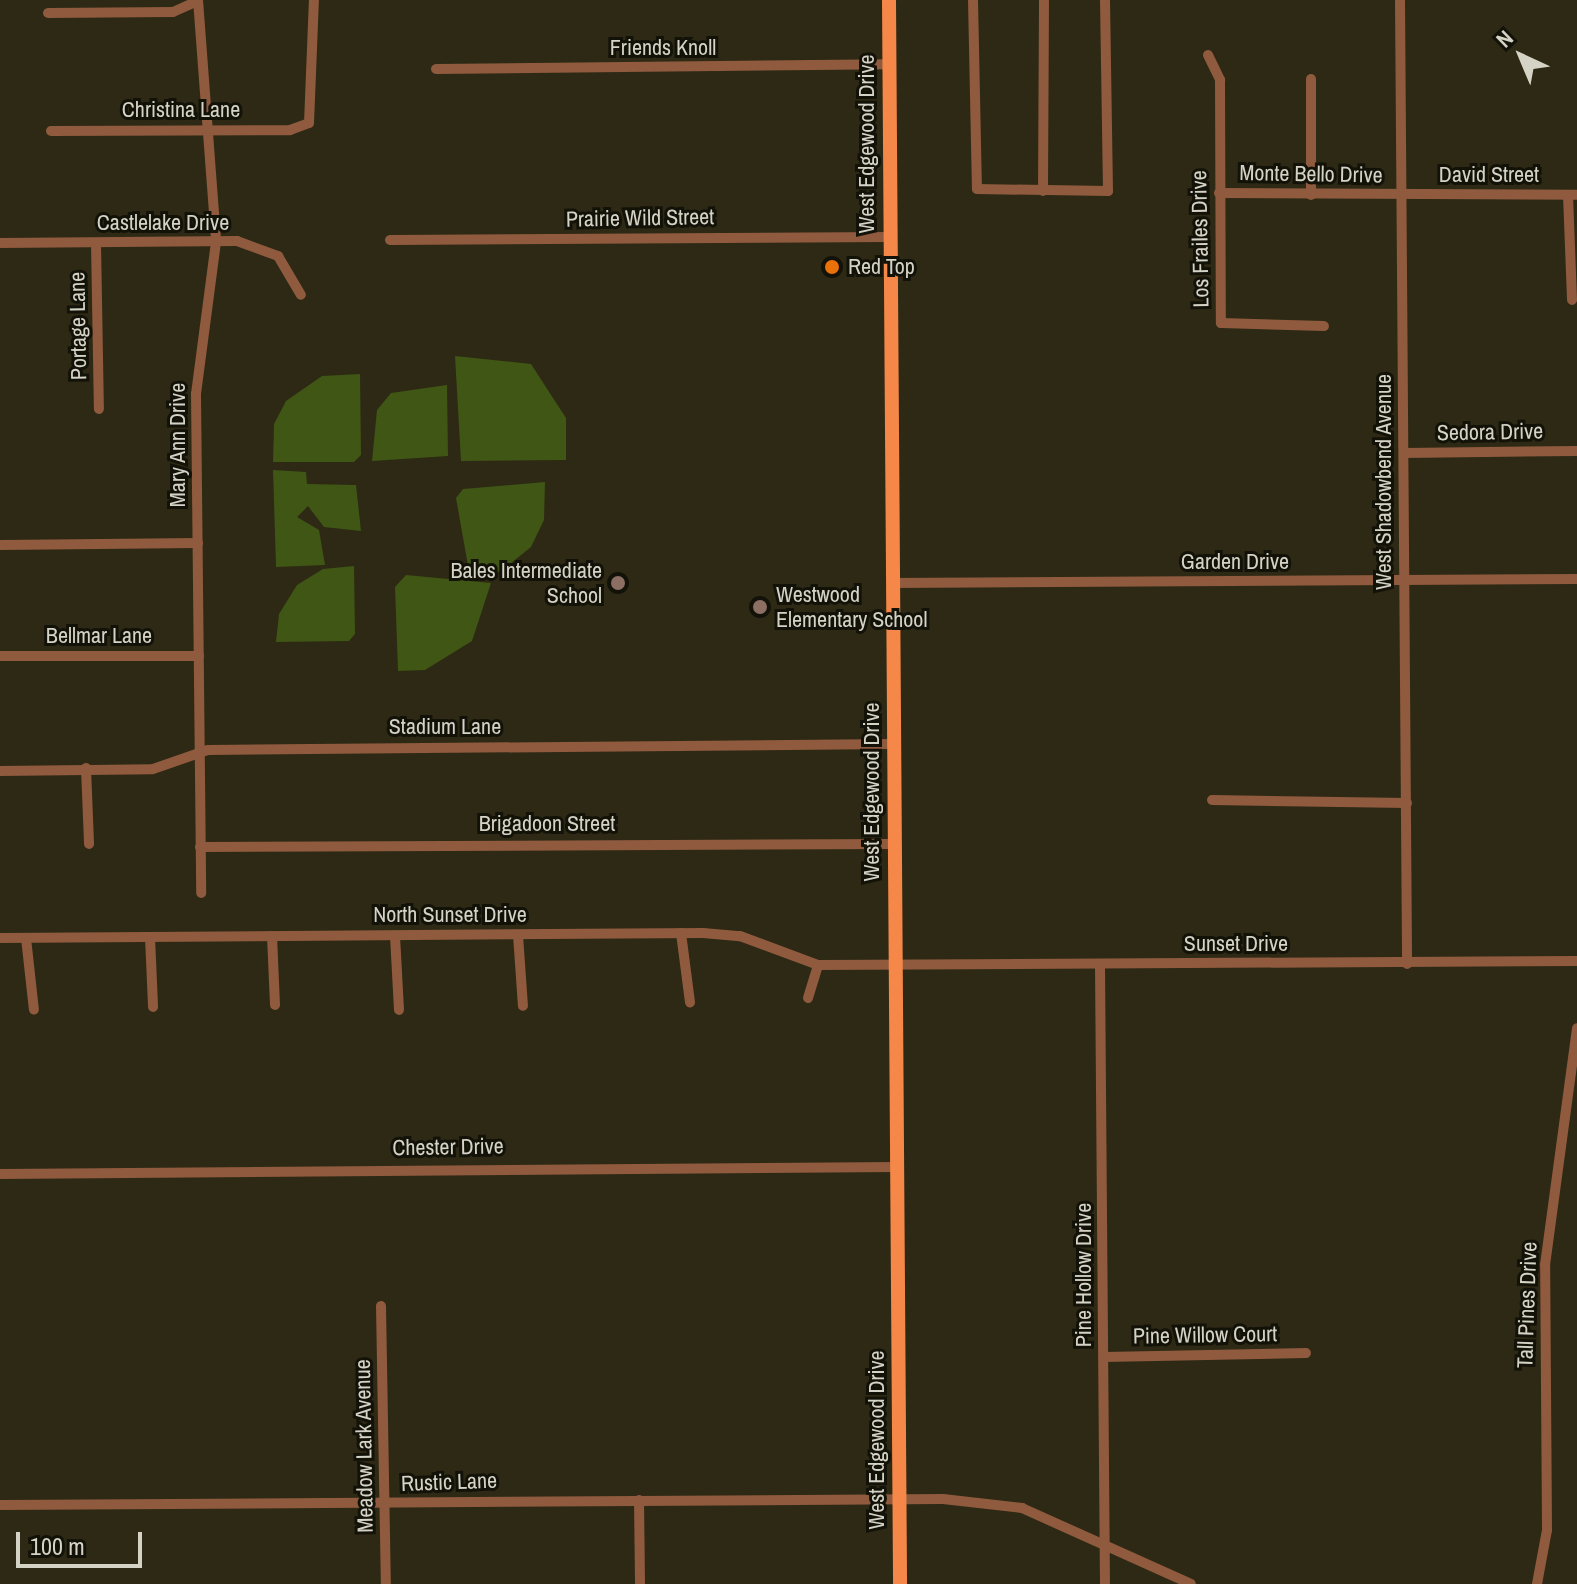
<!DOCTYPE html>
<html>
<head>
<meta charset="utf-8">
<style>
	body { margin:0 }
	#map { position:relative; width:1577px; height:1584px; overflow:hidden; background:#2d2914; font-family:"Archivo Narrow",sans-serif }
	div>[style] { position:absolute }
	.green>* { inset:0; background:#405615 }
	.minor>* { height:10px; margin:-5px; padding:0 5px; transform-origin:5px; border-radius:5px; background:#8f5a3e }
	.major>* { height:14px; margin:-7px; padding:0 7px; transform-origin:7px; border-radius:7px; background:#f58849 }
	.dots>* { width:22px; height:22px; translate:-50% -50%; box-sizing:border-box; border:4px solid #131209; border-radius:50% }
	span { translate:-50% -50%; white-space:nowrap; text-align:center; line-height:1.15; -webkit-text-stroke:6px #131209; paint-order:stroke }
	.street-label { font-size:22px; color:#d5d3c6 }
	.poi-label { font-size:22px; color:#d5d3c6 }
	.left { translate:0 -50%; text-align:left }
	.right { translate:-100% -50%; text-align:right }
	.north { position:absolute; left:1481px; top:16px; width:80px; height:80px; -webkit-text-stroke:6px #131209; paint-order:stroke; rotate:316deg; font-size:22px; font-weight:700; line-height:32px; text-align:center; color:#d5d3c6 }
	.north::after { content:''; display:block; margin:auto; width:28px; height:36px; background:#d5d3c6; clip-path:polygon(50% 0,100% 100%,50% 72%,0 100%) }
	.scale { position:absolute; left:16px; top:1532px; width:126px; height:36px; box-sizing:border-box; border:4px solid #d5d3c6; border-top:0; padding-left:10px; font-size:24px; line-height:28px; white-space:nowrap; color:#d5d3c6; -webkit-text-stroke:6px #131209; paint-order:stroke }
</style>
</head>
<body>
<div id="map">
	<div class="green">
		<div style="clip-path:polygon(455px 356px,531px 364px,566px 418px,566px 460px,461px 461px)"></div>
		<div style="clip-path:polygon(360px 374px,361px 455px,354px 462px,273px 462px,274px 424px,286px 401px,322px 376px)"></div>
		<div style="clip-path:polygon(447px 385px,448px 456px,372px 461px,377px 410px,391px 393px)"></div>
		<div style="clip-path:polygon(273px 470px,306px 472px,307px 484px,356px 485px,361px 531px,324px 527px,308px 506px,297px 517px,319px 530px,325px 565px,276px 567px)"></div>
		<div style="clip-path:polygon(545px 482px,544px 520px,531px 547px,501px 571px,470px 577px,456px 498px,463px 489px)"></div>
		<div style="clip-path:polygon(354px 566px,355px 634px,349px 641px,276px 642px,279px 614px,297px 585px,323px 569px)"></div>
		<div style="clip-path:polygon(406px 575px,491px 583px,472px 641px,425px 670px,398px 671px,395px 587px)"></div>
	</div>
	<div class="minor">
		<div style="left:198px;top:0;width:243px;rotate:85.7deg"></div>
		<div style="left:216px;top:242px;width:153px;rotate:97.5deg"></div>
		<div style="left:196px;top:394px;width:499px;rotate:89.4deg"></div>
		<div style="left:973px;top:0;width:189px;rotate:88.8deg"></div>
		<div style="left:977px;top:189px;width:131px;rotate:0.9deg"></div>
		<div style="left:1108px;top:191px;width:191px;rotate:-90.9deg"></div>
		<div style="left:1400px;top:0;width:964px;rotate:89.58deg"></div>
		<div style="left:48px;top:13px;width:125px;rotate:-0.5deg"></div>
		<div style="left:173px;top:12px;width:27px;rotate:-24deg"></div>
		<div style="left:1208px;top:55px;width:28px;rotate:64deg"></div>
		<div style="left:1220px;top:80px;width:243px;rotate:89.8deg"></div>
		<div style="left:1221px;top:323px;width:103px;rotate:1.7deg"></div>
		<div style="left:436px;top:69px;width:453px;rotate:-0.6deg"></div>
		<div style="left:1311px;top:79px;width:116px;rotate:90deg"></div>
		<div style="left:51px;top:131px;width:239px;rotate:-0.2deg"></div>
		<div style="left:290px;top:130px;width:20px;rotate:-20deg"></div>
		<div style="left:309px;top:123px;width:123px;rotate:-87.7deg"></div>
		<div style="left:1043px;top:191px;width:191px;rotate:-89.7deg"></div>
		<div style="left:1219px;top:193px;width:358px;rotate:0.3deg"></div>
		<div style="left:1568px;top:195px;width:105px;rotate:87.8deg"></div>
		<div style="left:390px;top:240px;width:500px;rotate:-0.34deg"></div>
		<div style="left:0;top:243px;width:237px;rotate:-0.5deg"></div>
		<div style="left:237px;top:241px;width:44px;rotate:20.1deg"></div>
		<div style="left:278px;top:256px;width:45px;rotate:59.5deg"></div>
		<div style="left:96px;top:243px;width:166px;rotate:89deg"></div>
		<div style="left:1404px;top:453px;width:173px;rotate:-0.7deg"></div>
		<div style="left:0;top:545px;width:198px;rotate:-0.6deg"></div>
		<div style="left:892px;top:583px;width:685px;rotate:-0.33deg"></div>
		<div style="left:0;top:656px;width:199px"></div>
		<div style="left:86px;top:768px;width:76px;rotate:87.7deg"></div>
		<div style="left:0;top:771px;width:153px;rotate:-0.7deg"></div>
		<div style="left:153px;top:769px;width:58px;rotate:-19.1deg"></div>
		<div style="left:208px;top:750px;width:685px;rotate:-0.5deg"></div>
		<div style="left:1212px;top:800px;width:195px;rotate:0.9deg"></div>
		<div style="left:200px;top:847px;width:694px;rotate:-0.25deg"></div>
		<div style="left:681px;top:933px;width:70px;rotate:82.6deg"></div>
		<div style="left:518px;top:935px;width:71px;rotate:86deg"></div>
		<div style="left:272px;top:936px;width:69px;rotate:87.5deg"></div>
		<div style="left:395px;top:936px;width:74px;rotate:86.9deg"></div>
		<div style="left:150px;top:937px;width:70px;rotate:87.5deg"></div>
		<div style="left:0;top:938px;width:703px;rotate:-0.41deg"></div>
		<div style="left:703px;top:933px;width:37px;rotate:5deg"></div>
		<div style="left:740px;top:936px;width:83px;rotate:20.4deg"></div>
		<div style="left:818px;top:965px;width:759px;rotate:-0.3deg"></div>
		<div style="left:26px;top:938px;width:72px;rotate:83.7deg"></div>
		<div style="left:1100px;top:965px;width:619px;rotate:89.54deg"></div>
		<div style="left:808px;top:998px;width:34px;rotate:-73deg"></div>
		<div style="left:0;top:1174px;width:897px;rotate:-0.45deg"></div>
		<div style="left:381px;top:1306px;width:278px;rotate:89deg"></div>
		<div style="left:1104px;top:1357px;width:202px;rotate:-1.1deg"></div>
		<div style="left:639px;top:1500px;width:84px;rotate:89.3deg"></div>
		<div style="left:0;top:1505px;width:943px;rotate:-0.36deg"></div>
		<div style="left:943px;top:1499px;width:80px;rotate:6.5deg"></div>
		<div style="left:1022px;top:1508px;width:185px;rotate:24.2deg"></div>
		<div style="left:1537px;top:1584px;width:55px;rotate:-79.5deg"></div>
		<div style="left:1547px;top:1530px;width:265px;rotate:-90.4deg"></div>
		<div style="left:1545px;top:1265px;width:239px;rotate:-82.3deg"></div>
	</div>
	<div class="major">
		<div style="left:889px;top:0;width:1584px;rotate:89.6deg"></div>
	</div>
	<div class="dots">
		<div style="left:832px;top:267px;background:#e8710a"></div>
		<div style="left:618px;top:583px;background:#8d6e63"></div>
		<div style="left:760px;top:607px;background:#8d6e63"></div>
	</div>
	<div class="street-label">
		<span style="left:663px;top:48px">Friends Knoll</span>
		<span style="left:181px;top:110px">Christina Lane</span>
		<span style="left:867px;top:144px;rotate:-90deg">West Edgewood Drive</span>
		<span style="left:1311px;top:174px;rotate:1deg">Monte Bello Drive</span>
		<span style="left:1489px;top:175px">David Street</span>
		<span style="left:640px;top:218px;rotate:-1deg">Prairie Wild Street</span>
		<span style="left:163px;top:223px">Castlelake Drive</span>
		<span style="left:1200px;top:239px;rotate:-91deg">Los Frailes Drive</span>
		<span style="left:78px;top:326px;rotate:-91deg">Portage Lane</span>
		<span style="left:1490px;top:432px;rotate:-1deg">Sedora Drive</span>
		<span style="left:178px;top:445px;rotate:-90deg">Mary Ann Drive</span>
		<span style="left:1384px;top:482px;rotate:-90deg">West Shadowbend Avenue</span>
		<span style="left:1235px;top:562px">Garden Drive</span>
		<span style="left:99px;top:636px">Bellmar Lane</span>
		<span style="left:445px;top:727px">Stadium Lane</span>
		<span style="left:872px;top:792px;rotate:-90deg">West Edgewood Drive</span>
		<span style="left:547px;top:824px">Brigadoon Street</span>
		<span style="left:450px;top:915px">North Sunset Drive</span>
		<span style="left:1236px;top:944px">Sunset Drive</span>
		<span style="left:448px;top:1147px;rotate:-1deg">Chester Drive</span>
		<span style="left:1084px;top:1275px;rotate:-90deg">Pine Hollow Drive</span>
		<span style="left:1527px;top:1305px;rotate:-88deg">Tall Pines Drive</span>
		<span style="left:1205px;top:1335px;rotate:-1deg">Pine Willow Court</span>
		<span style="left:877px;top:1440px;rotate:-90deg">West Edgewood Drive</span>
		<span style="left:364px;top:1446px;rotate:-91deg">Meadow Lark Avenue</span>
		<span style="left:449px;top:1482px;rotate:-2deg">Rustic Lane</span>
	</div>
	<div class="poi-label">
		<span class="left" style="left:848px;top:267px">Red Top</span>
		<span class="right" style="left:602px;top:583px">Bales Intermediate<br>School</span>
		<span class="left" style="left:776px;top:607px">Westwood<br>Elementary School</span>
	</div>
	<div class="north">N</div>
	<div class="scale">100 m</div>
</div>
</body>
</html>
